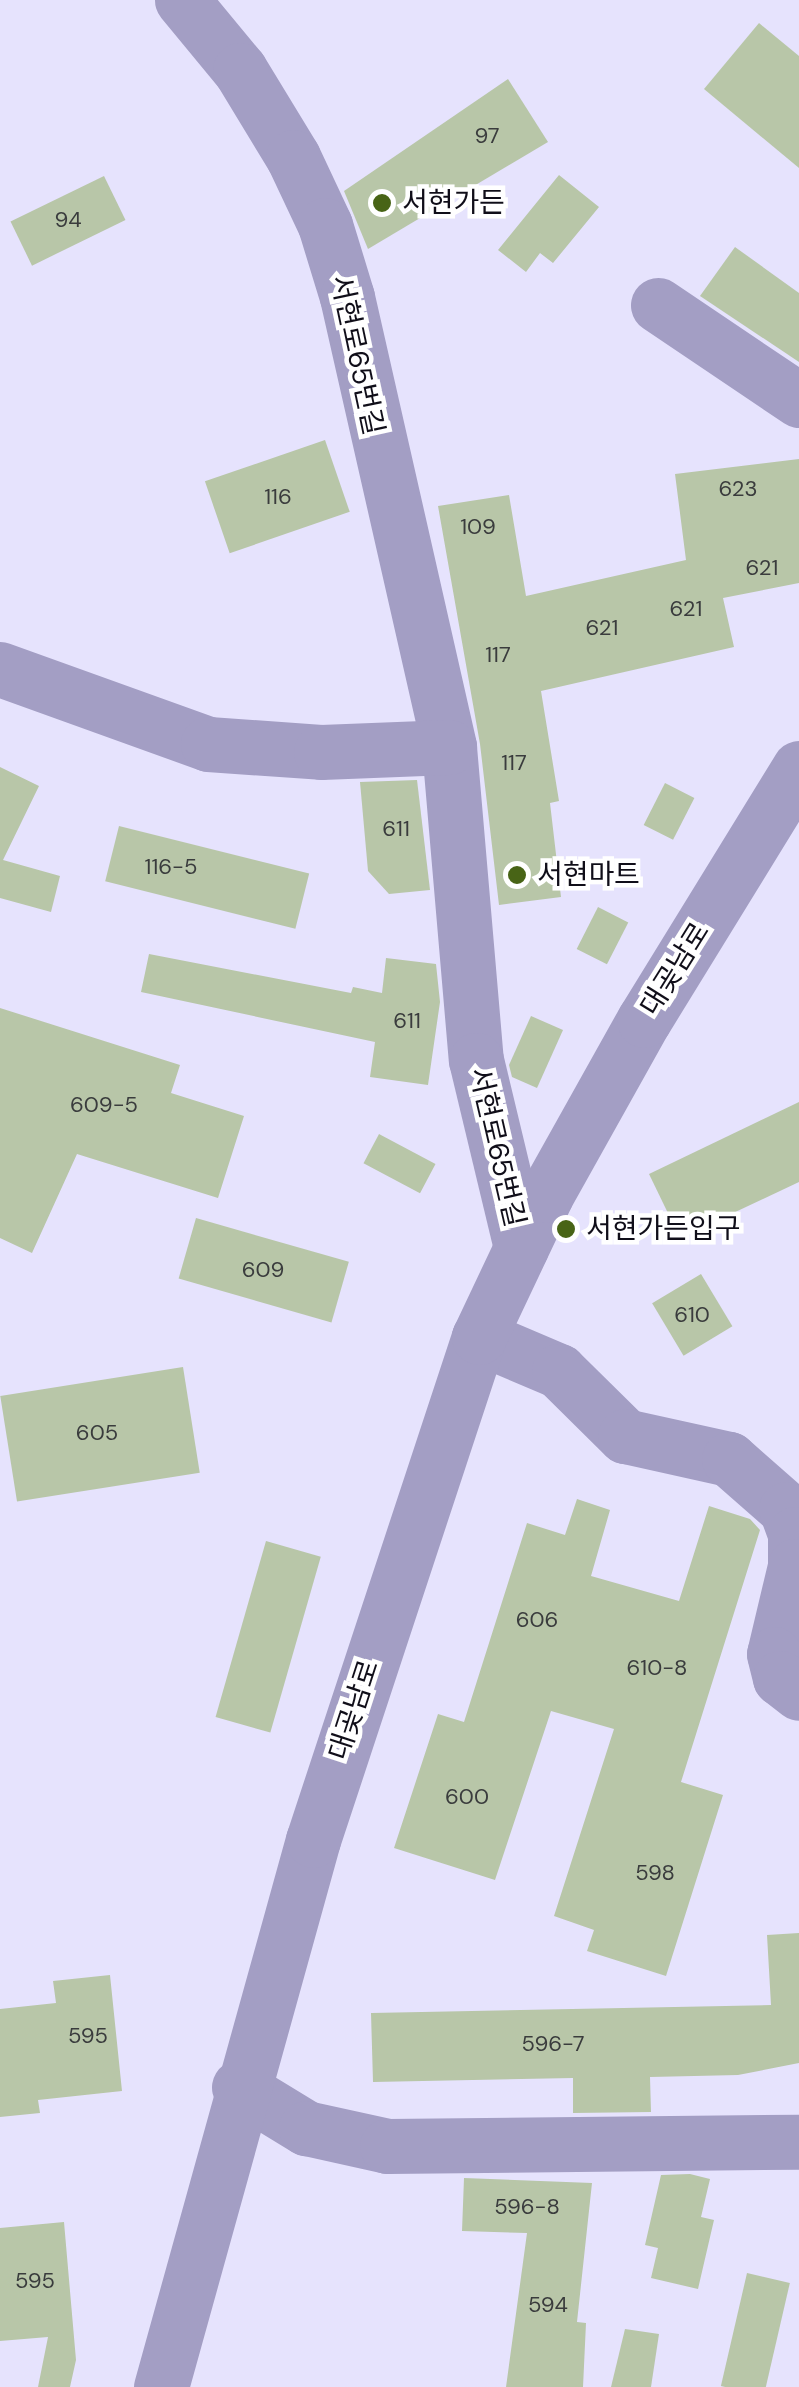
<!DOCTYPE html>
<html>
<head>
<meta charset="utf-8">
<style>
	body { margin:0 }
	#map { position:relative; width:799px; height:2387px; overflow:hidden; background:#e6e3fd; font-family:"DM Sans","Noto Sans KR",sans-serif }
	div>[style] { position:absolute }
	.building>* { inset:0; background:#b8c6a8; transform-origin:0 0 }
	.minor>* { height:55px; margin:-27.5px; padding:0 27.5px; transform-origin:27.5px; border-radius:27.5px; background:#a39ec4 }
	.dots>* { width:28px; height:28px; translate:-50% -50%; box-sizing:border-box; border:5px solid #fff; border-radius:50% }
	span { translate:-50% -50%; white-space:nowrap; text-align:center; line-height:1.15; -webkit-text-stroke:9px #fff; paint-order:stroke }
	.number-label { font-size:22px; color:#3a3c3d }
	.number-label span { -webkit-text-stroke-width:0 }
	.poi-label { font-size:28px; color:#100e19 }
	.left { translate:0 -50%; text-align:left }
	.street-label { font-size:28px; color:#100e19 }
</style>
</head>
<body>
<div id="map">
	<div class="building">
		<div style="clip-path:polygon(759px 23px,799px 56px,799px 168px,704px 89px)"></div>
		<div style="clip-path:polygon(508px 79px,548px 142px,368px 249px,344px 191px)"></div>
		<div style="clip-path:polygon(559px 175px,599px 207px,553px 263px,540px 253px,526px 272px,498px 250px)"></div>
		<div style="left:104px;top:176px;width:49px;height:104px;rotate:64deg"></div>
		<div style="clip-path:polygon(735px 247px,799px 293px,799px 362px,700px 296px)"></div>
		<div style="left:325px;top:440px;width:76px;height:127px;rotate:71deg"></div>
		<div style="clip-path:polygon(799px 459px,799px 583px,723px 598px,734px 647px,541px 691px,559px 801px,550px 803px,561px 897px,499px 905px,480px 744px,438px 506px,509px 495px,526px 596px,686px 560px,675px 474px)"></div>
		<div style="clip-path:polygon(0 767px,39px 786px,3px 860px,60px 876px,51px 912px,0 898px)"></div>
		<div style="clip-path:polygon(417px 780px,430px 890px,389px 894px,368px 871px,360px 782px)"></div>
		<div style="left:665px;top:783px;width:33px;height:47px;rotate:27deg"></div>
		<div style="left:119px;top:826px;width:196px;height:57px;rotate:14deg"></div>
		<div style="left:598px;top:907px;width:34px;height:47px;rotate:27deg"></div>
		<div style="clip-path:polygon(149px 954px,351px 993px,353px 987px,382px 993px,386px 958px,436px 964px,440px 1002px,428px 1085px,370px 1077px,375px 1042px,141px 992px)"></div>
		<div style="clip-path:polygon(0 1008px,180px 1065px,171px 1093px,244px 1116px,218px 1198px,77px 1154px,32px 1253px,0 1238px)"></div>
		<div style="clip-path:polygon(531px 1016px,563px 1030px,537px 1088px,512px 1077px,509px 1065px)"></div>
		<div style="clip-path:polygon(799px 1102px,799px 1182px,680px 1238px,649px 1174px)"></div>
		<div style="left:379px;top:1134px;width:64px;height:33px;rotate:28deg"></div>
		<div style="left:196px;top:1218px;width:159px;height:63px;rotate:16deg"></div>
		<div style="left:701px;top:1274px;width:61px;height:57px;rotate:59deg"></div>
		<div style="left:183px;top:1367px;width:107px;height:185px;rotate:81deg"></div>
		<div style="clip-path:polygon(577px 1499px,610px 1510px,591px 1576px,679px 1601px,709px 1506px,750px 1519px,760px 1530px,681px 1782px,723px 1795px,666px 1976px,587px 1951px,594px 1930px,554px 1916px,614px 1729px,551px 1711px,495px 1880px,394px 1848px,438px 1714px,464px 1722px,527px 1523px,565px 1535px)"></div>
		<div style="left:266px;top:1541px;width:57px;height:183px;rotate:16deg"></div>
		<div style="clip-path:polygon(799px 1933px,799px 2063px,738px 2075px,650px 2077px,651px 2112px,573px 2113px,573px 2078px,373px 2082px,371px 2013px,771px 2005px,767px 1935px)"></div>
		<div style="clip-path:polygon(110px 1975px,122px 2091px,38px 2100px,40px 2113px,0 2117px,0 2009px,56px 2003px,53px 1981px)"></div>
		<div style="clip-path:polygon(690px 2174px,710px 2179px,701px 2217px,714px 2220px,698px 2289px,651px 2278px,658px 2248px,645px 2245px,661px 2175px)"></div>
		<div style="clip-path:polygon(464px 2178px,592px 2183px,577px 2322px,586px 2323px,583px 2387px,506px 2387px,527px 2233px,462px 2231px)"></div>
		<div style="clip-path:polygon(64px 2222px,76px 2360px,70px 2387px,38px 2387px,48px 2337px,0 2341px,0 2228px)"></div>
		<div style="left:747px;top:2273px;width:44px;height:116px;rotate:13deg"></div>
		<div style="clip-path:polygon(625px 2329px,659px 2334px,651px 2387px,611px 2387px)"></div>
	</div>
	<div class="minor">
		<div style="left:182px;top:0;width:91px;rotate:50.4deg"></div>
		<div style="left:240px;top:70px;width:102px;rotate:58.7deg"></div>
		<div style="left:293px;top:157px;width:75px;rotate:64.8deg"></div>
		<div style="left:325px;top:225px;width:75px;rotate:73deg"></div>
		<div style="left:347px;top:297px;width:461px;rotate:77.2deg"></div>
		<div style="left:449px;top:747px;width:314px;rotate:85.1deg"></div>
		<div style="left:476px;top:1060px;width:193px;rotate:76.5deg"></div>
		<div style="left:658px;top:305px;width:170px;rotate:34deg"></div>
		<div style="left:0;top:669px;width:221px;rotate:19.8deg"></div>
		<div style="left:208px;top:744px;width:113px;rotate:4deg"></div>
		<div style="left:321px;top:752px;width:128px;rotate:-2.2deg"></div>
		<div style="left:479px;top:1337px;width:87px;rotate:23deg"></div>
		<div style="left:559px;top:1371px;width:93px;rotate:44.6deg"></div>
		<div style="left:625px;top:1436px;width:107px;rotate:12.5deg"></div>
		<div style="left:729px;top:1459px;width:76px;rotate:41.3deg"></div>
		<div style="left:786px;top:1509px;width:27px;rotate:70deg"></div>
		<div style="left:795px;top:1534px;width:32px;rotate:90deg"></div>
		<div style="left:795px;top:1566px;width:90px;rotate:103.4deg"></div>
		<div style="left:774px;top:1654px;width:25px;rotate:76deg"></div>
		<div style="left:780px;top:1678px;width:24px;rotate:38deg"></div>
		<div style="left:239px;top:2087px;width:79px;rotate:31.5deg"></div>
		<div style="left:306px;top:2128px;width:83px;rotate:12.5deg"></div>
		<div style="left:387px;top:2146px;width:412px;rotate:-0.6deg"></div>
		<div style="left:161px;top:2387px;width:568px;rotate:-74.47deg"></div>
		<div style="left:313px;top:1840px;width:530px;rotate:-71.74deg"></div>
		<div style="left:479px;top:1337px;width:157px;rotate:-64.7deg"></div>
		<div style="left:546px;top:1195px;width:201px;rotate:-60.8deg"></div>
		<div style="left:644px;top:1020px;width:296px;rotate:-58.4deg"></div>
	</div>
	<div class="dots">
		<div style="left:382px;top:203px;background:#486416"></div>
		<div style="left:517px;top:875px;background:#486416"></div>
		<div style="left:566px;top:1229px;background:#486416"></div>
	</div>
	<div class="number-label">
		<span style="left:487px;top:136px">97</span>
		<span style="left:68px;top:220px">94</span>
		<span style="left:738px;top:489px">623</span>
		<span style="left:278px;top:497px">116</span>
		<span style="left:478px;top:527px">109</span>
		<span style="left:762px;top:568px">621</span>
		<span style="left:686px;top:609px">621</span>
		<span style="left:602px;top:628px">621</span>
		<span style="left:498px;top:655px">117</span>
		<span style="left:514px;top:763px">117</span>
		<span style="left:396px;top:829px">611</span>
		<span style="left:171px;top:867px">116-5</span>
		<span style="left:407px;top:1021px">611</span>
		<span style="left:104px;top:1105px">609-5</span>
		<span style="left:263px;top:1270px">609</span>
		<span style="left:692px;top:1315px">610</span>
		<span style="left:97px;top:1433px">605</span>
		<span style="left:537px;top:1620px">606</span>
		<span style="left:657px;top:1668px">610-8</span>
		<span style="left:467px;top:1797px">600</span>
		<span style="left:655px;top:1873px">598</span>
		<span style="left:88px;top:2036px">595</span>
		<span style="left:553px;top:2044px">596-7</span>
		<span style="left:527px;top:2207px">596-8</span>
		<span style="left:35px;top:2281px">595</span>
		<span style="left:548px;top:2305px">594</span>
	</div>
	<div class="poi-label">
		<span class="left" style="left:402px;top:203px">서현가든</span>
		<span class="left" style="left:537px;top:875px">서현마트</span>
		<span class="left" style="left:586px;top:1229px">서현가든입구</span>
	</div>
	<div class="street-label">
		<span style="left:357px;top:355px;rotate:78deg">서현로65번길</span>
		<span style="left:675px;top:969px;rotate:-58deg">대곶남로</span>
		<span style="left:497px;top:1147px;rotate:77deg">서현로65번길</span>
		<span style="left:354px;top:1710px;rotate:-72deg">대곶남로</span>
	</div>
</div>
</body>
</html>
